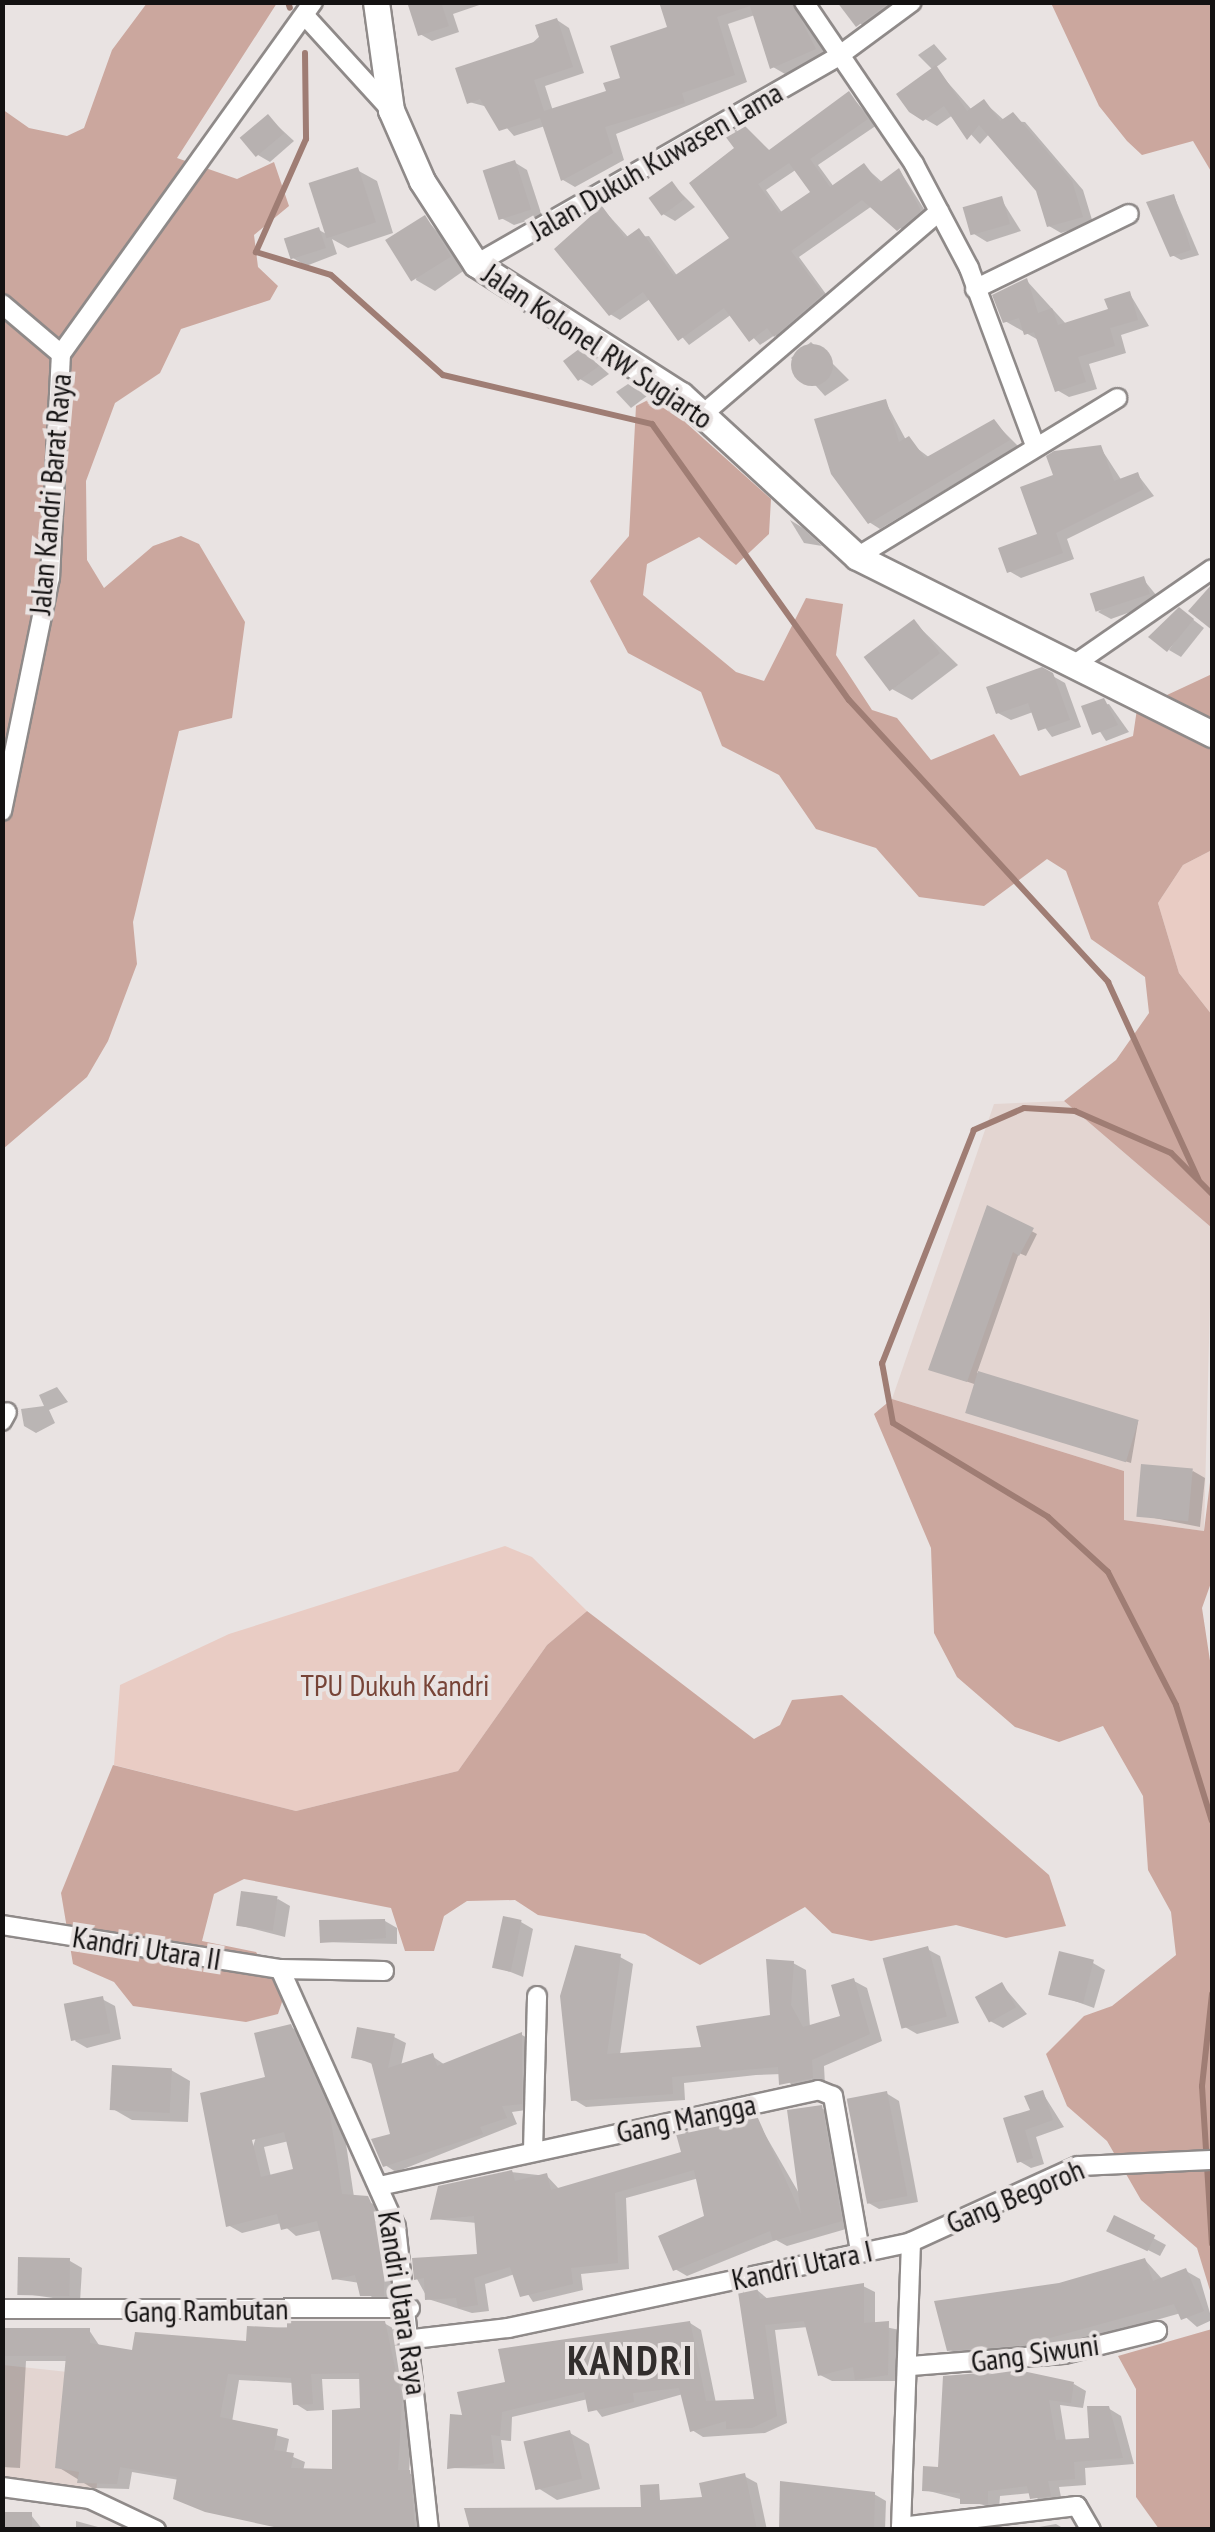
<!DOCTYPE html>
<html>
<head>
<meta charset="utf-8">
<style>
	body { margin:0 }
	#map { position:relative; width:1215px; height:2532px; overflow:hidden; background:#e9e3e2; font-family:"PT Sans Narrow",sans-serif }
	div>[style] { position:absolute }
	.built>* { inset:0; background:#e3d5d1 }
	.green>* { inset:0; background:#e9ccc4 }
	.forest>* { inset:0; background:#cba79e }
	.shadow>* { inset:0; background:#0003 }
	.stream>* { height:6px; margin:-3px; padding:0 3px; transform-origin:3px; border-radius:3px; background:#9f7d74 }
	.building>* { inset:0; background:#b7b1b0; transform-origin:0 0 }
	.round { border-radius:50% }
	.roads { filter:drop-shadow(2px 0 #8f8a89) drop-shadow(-2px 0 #8f8a89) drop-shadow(0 2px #8f8a89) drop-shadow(0 -2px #8f8a89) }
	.street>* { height:18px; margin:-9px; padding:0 9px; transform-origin:9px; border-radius:9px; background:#fff }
	.secondary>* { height:25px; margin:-12.5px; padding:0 12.5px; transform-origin:12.5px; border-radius:12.5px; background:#fff }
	span { translate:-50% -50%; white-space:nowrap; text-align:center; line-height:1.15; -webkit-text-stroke:8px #e9e3e2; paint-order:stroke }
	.street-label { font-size:30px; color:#141212 }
	.park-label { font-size:30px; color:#774437 }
	.district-label { font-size:40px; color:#322e2d; font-weight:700; letter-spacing:2.5px }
	.frame { position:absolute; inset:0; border:5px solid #141212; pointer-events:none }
</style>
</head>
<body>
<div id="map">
	<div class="built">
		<div style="clip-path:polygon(1064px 1101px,1212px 1228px,1204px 1531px,1124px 1520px,1124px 1471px,892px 1399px,994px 1104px)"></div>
		<div style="clip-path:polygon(3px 2365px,105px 2376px,96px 2496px,3px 2484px)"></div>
	</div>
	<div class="green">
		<div style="clip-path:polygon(1212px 850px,1212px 1015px,1179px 973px,1158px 903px,1183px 865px)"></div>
		<div style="clip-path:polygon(505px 1546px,532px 1557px,587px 1611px,547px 1645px,458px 1771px,296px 1811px,114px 1765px,120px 1685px,229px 1634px)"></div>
	</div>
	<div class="forest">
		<div style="clip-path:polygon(147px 3px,277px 3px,177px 158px,237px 179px,274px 162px,289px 206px,254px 235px,258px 267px,278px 286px,270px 300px,181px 329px,160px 373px,115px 403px,86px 481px,87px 560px,104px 588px,153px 546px,181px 536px,199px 544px,245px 622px,232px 718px,179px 731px,133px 922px,137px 964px,108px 1041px,87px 1077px,3px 1149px,2px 109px,29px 128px,67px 136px,84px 128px,112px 50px)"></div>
		<div style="clip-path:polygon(1051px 3px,1212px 3px,1212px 173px,1193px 141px,1142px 155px,1127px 141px,1099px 106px)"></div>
		<div style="clip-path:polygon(656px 396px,771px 499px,769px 534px,736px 565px,699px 537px,647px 564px,643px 595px,736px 672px,764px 681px,806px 598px,843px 604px,836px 655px,872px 710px,897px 718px,931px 760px,994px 734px,1020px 776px,1133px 736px,1137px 709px,1212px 674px,1212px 850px,1183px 865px,1158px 903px,1179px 973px,1212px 1015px,1212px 1228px,1064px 1101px,1116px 1060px,1149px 1013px,1145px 977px,1091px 939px,1066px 871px,1047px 859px,984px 906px,919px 897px,876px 848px,816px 829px,779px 775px,722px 746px,701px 692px,628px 653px,590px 581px,629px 536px,636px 406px)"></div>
		<div style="clip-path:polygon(892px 1399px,1124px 1471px,1124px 1520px,1204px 1531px,1212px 1466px,1212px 1580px,1202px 1608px,1212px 1674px,1212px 2297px,1197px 2248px,1141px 2200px,1107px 2141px,1067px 2106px,1046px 2054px,1084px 2016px,1112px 2006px,1176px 1955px,1171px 1912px,1148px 1870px,1143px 1796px,1103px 1726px,1059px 1742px,1015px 1727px,957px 1677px,934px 1633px,931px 1548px,874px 1414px)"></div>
		<div style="clip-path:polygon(587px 1611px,754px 1739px,780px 1725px,792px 1700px,842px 1695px,1049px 1875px,1066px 1926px,1006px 1938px,956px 1925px,871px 1941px,832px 1933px,805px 1907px,700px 1965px,645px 1934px,538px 1915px,515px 1900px,467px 1901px,444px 1916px,434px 1951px,405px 1951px,391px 1908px,244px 1879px,214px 1894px,202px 1941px,256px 1952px,285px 1993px,278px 2014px,246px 2022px,133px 2006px,114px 1982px,73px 1964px,61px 1893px,113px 1765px,296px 1811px,458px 1771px,547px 1645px)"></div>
		<div style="clip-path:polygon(1212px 2329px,1212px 2529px,1159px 2529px,1136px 2497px,1136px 2389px,1118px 2356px)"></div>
	</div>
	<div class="shadow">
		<div style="clip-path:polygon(414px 2px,488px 2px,453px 14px,459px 32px,432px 41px,420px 34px)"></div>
		<div style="clip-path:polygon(662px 2px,806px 2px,827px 56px,785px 74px,773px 67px,755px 15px,728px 24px,747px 82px,616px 134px,624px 160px,575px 187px,563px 180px,545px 126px,514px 136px,488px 107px,469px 102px,557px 20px,569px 28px,584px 73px,545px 86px,553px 111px,609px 93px,670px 29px)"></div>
		<div style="clip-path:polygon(849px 2px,906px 2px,870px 33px,844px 7px)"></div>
		<div style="clip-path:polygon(934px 44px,947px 59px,935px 68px,972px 110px,984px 102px,1005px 121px,1025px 122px,1083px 190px,1093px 223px,1061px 233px,1049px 226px,1038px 190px,990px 133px,980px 144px,953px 115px,937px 126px,925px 119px,933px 70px,918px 55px)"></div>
		<div style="clip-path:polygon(evenodd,849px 94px,877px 125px,818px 165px,834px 187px,864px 166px,883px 183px,900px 171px,929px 217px,909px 235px,872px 206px,799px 257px,831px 301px,785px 341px,775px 335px,760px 345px,732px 314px,689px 345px,650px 299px,620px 320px,610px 314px,603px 209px,629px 238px,649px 236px,678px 277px,732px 239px,744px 128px,771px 152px,849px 94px,797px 169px,813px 192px,783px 214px,766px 190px,797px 169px)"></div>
		<div style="clip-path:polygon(268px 117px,294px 141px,270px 162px,258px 155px)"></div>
		<div style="clip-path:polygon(514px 162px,527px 170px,542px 216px,514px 225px,501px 218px)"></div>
		<div style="clip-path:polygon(357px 170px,377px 181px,393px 233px,348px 248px,332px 239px,337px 254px,306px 266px,293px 258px,319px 230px,328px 235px)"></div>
		<div style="clip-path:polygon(672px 184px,695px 207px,675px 221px,663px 214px)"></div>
		<div style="clip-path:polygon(1174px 196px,1199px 255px,1181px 260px,1172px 255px)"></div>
		<div style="clip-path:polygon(1001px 199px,1021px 231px,987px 242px,974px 234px)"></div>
		<div style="clip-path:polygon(425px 218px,469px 267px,435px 291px,416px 280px)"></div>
		<div style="clip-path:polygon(1027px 281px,1067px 325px,1111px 311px,1130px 294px,1149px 326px,1121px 335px,1126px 353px,1089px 364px,1097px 389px,1069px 397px,1057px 390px,1040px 341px,1005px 321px)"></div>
		<div style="clip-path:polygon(811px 342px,849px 380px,825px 396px,791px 358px)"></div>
		<div style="clip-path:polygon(579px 352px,592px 359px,609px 374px,592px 386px,580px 379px)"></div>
		<div style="clip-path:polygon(628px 384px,647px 396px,631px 408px,616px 392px)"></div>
		<div style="clip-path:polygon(885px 401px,906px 440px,930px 458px,994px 422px,1018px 446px,880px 529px,869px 522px)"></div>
		<div style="clip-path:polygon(1100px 447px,1122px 481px,1138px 475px,1154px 496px,1067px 539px,1074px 559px,1021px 578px,1009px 571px,1040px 536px,1057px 476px)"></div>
		<div style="clip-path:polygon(790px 520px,803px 528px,822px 546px,804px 543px)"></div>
		<div style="clip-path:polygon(1143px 579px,1161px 601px,1111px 619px,1098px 612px)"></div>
		<div style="clip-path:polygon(1191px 618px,1204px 628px,1181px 657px,1169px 650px)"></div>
		<div style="clip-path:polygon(914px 622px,958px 665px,912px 700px,892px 689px)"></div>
		<div style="clip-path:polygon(1042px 670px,1065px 683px,1081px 727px,1052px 737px,1033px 712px,1011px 720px,998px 713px)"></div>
		<div style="clip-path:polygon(1109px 704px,1129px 732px,1106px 741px,1085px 708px)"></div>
		<div style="clip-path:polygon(988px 1208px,1037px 1234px,1026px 1256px,1019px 1253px,977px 1373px,1138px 1422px,1131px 1463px,974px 1415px,977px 1385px,936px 1371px)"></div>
		<div style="clip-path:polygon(57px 1387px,68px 1402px,49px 1410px,55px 1423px,36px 1433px,24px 1426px,21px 1409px,44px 1406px,39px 1395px)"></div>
		<div style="clip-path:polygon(1193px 1471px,1205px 1478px,1200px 1527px,1139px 1515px)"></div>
		<div style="clip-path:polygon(278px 1899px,290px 1906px,285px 1937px,238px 1925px)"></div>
		<div style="clip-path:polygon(385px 1921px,397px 1928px,397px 1944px,323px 1942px)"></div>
		<div style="clip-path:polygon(521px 1922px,533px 1929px,523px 1977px,495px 1966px)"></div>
		<div style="clip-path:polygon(927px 1949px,940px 1956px,959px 2023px,917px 2034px,905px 2027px)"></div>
		<div style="clip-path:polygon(620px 1957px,633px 1964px,620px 2055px,704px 2050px,773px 2017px,793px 1963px,806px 1970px,810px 2027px,844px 2018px,854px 1981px,867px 1988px,882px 2041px,824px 2066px,825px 2085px,797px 2091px,782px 2074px,756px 2075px,684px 2083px,685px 2100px,586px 2107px,573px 2099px)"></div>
		<div style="clip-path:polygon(1093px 1963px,1105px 1970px,1094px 2008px,1050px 1992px)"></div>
		<div style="clip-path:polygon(1002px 1985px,1027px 2014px,1003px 2028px,990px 2021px)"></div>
		<div style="clip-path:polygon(102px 1999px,115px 2006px,121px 2039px,87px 2048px,75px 2041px)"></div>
		<div style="clip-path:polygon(evenodd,291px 2027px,304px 2035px,342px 2117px,354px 2197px,382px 2207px,396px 2240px,397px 2302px,376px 2302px,360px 2283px,334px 2279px,322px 2230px,296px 2236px,281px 2223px,242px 2233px,228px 2225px,291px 2027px,289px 2141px,296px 2171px,271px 2177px,264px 2147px,289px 2141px)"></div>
		<div style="clip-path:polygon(522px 2035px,533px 2041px,533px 2109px,512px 2112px,517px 2124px,396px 2172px,385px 2165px,393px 2136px,375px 2065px,354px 2057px,394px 2037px,406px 2043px,401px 2066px,432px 2056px,445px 2065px)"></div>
		<div style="clip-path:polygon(171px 2070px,190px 2081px,188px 2122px,132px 2120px,113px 2109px)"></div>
		<div style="clip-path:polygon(1042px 2092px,1064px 2127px,1036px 2137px,1044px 2164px,1031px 2168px,1019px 2161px,1006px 2120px,1033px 2112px)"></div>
		<div style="clip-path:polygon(886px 2093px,899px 2101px,918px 2202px,879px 2209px,867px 2202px)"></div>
		<div style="clip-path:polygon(821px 2108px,833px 2114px,853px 2227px,787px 2246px,776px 2240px,687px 2276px,675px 2269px,707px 2218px,699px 2178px,626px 2198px,629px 2269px,581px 2274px,583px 2290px,533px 2302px,515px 2274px,485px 2284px,489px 2311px,472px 2313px,428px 2299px,417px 2279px,479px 2256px,477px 2223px,433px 2219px,511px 2172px,547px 2176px,560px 2190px,684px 2154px,756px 2119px,800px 2195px)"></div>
		<div style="clip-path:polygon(1122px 2237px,1153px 2238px,1166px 2245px,1160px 2256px)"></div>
		<div style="clip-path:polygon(1145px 2260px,1163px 2280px,1186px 2271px,1200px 2279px,1212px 2320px,1197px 2327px,1181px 2313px,1061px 2347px,963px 2357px,949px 2349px,1059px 2286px)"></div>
		<div style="clip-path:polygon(70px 2261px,82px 2268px,80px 2302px,19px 2293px)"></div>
		<div style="clip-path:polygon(863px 2286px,875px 2292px,875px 2325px,900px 2330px,899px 2381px,832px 2381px,820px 2375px,808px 2327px,775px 2330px,787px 2423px,765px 2433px,703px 2437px,692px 2430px,683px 2394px,602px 2417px,588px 2399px,512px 2417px,511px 2441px,501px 2440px,505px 2469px,450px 2468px,465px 2418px,508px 2384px,690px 2323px,701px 2330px,716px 2403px,757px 2401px,757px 2290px,769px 2300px)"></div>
		<div style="clip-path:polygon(evenodd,384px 2323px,396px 2330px,413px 2408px,409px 2473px,421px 2480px,430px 2530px,290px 2530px,179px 2480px,132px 2472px,129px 2489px,92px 2488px,58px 2467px,68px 2361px,26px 2361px,20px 2468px,2px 2467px,2px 2330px,89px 2330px,101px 2348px,134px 2352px,248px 2344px,249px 2329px,384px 2323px,322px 2379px,362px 2379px,362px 2411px,335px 2472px,303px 2471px,305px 2462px,286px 2454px,289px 2439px,232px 2422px,239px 2380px,294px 2383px,296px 2404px,307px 2411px,324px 2410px,322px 2379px)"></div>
		<div style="clip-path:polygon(1074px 2384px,1086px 2391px,1083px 2408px,1060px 2405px,1066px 2442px,1091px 2440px,1108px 2408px,1121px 2416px,1134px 2464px,1085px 2468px,1086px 2485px,1059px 2487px,1062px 2502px,1044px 2504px,1031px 2493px,1000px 2496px,999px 2509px,925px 2490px,940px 2470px)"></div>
		<div style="clip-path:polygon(570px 2433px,589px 2444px,600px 2489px,557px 2500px,538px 2488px)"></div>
		<div style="clip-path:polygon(744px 2476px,757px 2483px,767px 2530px,671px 2530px)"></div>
		<div style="clip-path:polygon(874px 2494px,886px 2501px,885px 2530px,781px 2530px)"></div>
		<div style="clip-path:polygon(31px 2515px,43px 2530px,2px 2530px)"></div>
		<div style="clip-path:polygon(76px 2521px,109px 2530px,76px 2530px)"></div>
		<div style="clip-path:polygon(1056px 2524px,1066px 2530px,1022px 2530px)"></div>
	</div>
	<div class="stream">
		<div style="left:288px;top:2px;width:6px;rotate:72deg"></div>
		<div style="left:305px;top:53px;width:86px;rotate:89.3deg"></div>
		<div style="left:306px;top:139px;width:124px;rotate:113.9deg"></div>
		<div style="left:256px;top:252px;width:78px;rotate:17deg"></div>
		<div style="left:331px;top:275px;width:150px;rotate:41.8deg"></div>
		<div style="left:443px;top:375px;width:215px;rotate:13.2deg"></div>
		<div style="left:652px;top:424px;width:339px;rotate:54.5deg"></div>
		<div style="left:849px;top:700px;width:383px;rotate:47.4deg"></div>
		<div style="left:1108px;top:982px;width:217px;rotate:65.4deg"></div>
		<div style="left:1212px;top:1194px;width:58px;rotate:-135deg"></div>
		<div style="left:1171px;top:1153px;width:105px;rotate:-156.4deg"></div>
		<div style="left:1075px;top:1111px;width:51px;rotate:-176.6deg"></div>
		<div style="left:1024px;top:1108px;width:55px;rotate:156.3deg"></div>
		<div style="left:974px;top:1130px;width:251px;rotate:111.5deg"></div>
		<div style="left:882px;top:1363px;width:61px;rotate:79.6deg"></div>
		<div style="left:893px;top:1423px;width:181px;rotate:31.2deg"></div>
		<div style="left:1048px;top:1517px;width:81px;rotate:42.5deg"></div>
		<div style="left:1108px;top:1572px;width:149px;rotate:62.9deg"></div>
		<div style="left:1176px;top:1705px;width:121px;rotate:72.8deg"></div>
		<div style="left:1212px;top:1994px;width:93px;rotate:96.2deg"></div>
		<div style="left:1202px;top:2086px;width:158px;rotate:86.4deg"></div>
	</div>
	<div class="building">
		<div style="clip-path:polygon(407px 2px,441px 2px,449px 26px,418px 36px)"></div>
		<div style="clip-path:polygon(659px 2px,792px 2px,816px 49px,770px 69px,750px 6px,717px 17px,735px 75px,682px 93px,685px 103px,605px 127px,613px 153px,561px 181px,540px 118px,499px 131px,480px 99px,467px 104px,455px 68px,540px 40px,535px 25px,557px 18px,573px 67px,534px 80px,544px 111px,606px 91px,603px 83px,620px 78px,610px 46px,667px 27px)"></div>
		<div style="clip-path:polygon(837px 2px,890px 2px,856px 27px)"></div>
		<div style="clip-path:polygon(936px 65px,967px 111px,984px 99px,1000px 121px,1013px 112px,1072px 181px,1083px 217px,1047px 227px,1036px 191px,979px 125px,967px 140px,944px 106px,923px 121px,909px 112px,896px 94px)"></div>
		<div style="clip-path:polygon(evenodd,849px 91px,868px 119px,810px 159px,830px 187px,864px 163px,879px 183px,899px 168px,921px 211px,897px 231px,862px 200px,791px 251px,823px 294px,774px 337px,767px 328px,749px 342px,724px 308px,678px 341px,643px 292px,609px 316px,554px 249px,602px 206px,625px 238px,639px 228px,674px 276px,729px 238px,689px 183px,734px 148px,725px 136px,744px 125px,769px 150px,849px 91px,789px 163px,810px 192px,779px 213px,758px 184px,789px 163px)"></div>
		<div style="left:268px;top:114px;width:25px;height:37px;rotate:50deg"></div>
		<div style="left:515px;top:160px;width:52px;height:34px;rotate:72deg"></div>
		<div style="left:358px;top:167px;width:58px;height:52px;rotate:72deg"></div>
		<div style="left:672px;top:181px;width:22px;height:29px;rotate:54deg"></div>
		<div style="clip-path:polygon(1174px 194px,1191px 250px,1170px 257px,1146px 202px)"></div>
		<div style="left:1002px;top:196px;width:29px;height:41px;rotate:74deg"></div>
		<div style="left:425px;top:215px;width:49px;height:47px;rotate:58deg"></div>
		<div style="left:319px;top:227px;width:22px;height:37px;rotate:72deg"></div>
		<div style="clip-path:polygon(1027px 278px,1038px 313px,1052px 308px,1058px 325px,1108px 309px,1104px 299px,1130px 291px,1138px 320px,1110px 328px,1115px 346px,1078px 357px,1086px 382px,1055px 392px,1034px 332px,1024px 335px,1019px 318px,1003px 323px,992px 295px)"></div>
		<div class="round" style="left:791px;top:344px;width:42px;height:42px"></div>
		<div style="clip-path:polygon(579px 349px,599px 366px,578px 381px,563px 361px)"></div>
		<div style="clip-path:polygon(886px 399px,899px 442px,909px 436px,925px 458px,994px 419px,1010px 440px,868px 524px,831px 474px,814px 419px)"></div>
		<div style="clip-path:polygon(1101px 445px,1114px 481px,1138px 472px,1144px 489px,1056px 533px,1063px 553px,1007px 573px,998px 548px,1037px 534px,1020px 487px,1053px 475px,1046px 456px,1054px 451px)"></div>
		<div style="left:1144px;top:576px;width:19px;height:57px;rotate:72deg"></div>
		<div style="clip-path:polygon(1212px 584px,1212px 630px,1188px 611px)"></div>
		<div style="clip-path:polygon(1179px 607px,1194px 619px,1167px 652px,1148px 637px)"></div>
		<div style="left:914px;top:619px;width:43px;height:63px;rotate:53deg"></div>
		<div style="clip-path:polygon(1042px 667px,1053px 673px,1070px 720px,1038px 731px,1028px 703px,996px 714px,986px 687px)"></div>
		<div style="clip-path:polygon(1104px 698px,1118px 725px,1092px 735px,1081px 706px)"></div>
		<div style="clip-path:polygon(987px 1205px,1034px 1228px,1019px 1256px,1013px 1252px,967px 1382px,928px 1370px)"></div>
		<div style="left:978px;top:1371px;width:168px;height:44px;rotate:17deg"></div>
		<div style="left:1141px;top:1464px;width:52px;height:53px;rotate:5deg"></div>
		<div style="left:241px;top:1891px;width:37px;height:35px;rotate:8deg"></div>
		<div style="left:503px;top:1916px;width:19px;height:53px;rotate:12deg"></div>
		<div style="clip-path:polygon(385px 1919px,386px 1938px,320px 1943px,319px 1920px)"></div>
		<div style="clip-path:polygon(575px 1945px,621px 1954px,607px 2054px,701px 2047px,696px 2026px,770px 2015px,766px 1959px,794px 1961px,791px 2005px,803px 2027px,840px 2016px,831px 1985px,854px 1978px,870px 2034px,812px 2060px,813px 2078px,779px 2085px,778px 2067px,742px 2070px,672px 2077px,673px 2094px,571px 2101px,560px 1996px)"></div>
		<div style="left:928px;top:1946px;width:73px;height:47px;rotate:75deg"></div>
		<div style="left:1059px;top:1951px;width:36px;height:45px;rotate:14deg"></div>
		<div style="left:1002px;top:1982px;width:29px;height:31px;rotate:61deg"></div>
		<div style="left:103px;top:1996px;width:38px;height:40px;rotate:79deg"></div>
		<div style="clip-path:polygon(evenodd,291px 2024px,329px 2108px,342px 2194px,368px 2196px,384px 2230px,384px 2296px,360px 2296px,355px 2275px,332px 2280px,317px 2221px,281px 2230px,277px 2214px,226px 2227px,200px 2093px,265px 2077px,254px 2033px,291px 2024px,284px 2132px,293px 2169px,261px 2177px,252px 2140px,284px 2132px)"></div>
		<div style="clip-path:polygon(357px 2027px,395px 2034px,388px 2068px,433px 2053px,437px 2066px,522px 2032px,522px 2104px,502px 2106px,507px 2118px,480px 2127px,483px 2134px,383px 2167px,371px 2139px,390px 2134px,371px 2062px,351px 2058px)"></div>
		<div style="left:112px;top:2065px;width:60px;height:45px;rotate:3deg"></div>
		<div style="clip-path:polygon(1043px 2090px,1053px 2120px,1025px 2130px,1033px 2158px,1017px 2163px,1003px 2118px,1030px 2110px,1024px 2096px)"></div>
		<div style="left:887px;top:2091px;width:107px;height:41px;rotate:79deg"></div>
		<div style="clip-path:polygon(822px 2105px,842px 2221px,773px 2241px,770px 2231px,673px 2271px,658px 2236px,704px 2216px,694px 2170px,615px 2193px,618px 2263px,571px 2268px,573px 2284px,520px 2297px,510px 2267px,474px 2278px,478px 2305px,458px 2308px,456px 2298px,425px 2300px,424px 2278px,414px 2280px,412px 2258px,477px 2254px,474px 2216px,430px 2220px,438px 2186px,512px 2170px,515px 2181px,547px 2173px,551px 2190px,681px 2152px,676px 2134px,757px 2116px,801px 2214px,787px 2110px)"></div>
		<div style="left:1114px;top:2215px;width:46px;height:18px;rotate:26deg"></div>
		<div style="left:18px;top:2257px;width:52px;height:38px;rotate:1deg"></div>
		<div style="clip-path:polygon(1145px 2258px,1153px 2281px,1186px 2268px,1204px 2311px,1181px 2320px,1174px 2304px,1024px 2345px,947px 2351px,934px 2301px,1059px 2283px)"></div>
		<div style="clip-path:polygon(864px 2283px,864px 2323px,889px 2321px,888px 2375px,855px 2380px,853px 2367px,818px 2376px,804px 2321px,765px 2325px,777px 2416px,752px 2428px,726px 2429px,726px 2421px,690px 2432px,679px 2388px,633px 2393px,634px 2402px,588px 2412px,584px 2392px,502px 2412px,500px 2436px,491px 2435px,494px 2463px,447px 2469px,450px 2414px,462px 2415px,457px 2392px,505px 2382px,498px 2349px,690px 2321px,706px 2401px,754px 2399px,738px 2292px,757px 2288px,760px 2299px)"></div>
		<div style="clip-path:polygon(evenodd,287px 2321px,385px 2321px,402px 2400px,398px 2470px,410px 2470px,415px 2530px,288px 2530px,205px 2512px,173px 2499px,177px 2477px,120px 2467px,117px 2484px,77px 2483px,79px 2472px,55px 2468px,66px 2356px,2px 2356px,2px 2328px,90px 2328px,90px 2343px,132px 2350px,135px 2332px,246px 2341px,247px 2326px,287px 2328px,287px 2321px,359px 2373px,360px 2408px,332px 2410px,332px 2469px,291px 2468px,294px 2453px,274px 2450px,278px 2429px,220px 2417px,228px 2374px,291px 2378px,293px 2405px,313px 2404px,311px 2374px,359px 2373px)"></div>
		<div style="clip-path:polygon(1018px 2370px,1074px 2382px,1071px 2403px,1049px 2400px,1056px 2440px,1089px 2438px,1087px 2406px,1109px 2406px,1123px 2458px,1074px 2462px,1075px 2479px,1048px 2481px,1051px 2496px,1030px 2499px,1027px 2486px,988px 2491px,988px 2504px,960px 2504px,960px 2493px,922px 2491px,923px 2466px,938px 2467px,943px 2376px)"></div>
		<div style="left:570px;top:2430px;width:50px;height:48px;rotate:76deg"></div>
		<div style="clip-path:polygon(745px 2473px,757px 2530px,470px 2530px,464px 2508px,641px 2507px,640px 2485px,659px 2484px,660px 2500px,702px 2497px,699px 2483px)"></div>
		<div style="clip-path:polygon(780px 2481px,875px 2492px,874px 2530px,779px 2530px)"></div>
		<div style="left:2px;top:2512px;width:30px;height:18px"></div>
	</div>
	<div class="roads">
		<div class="street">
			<div style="left:804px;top:2px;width:196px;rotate:55.8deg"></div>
			<div style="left:914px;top:164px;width:118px;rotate:62.1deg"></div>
			<div style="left:969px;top:268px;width:187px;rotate:69.6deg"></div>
			<div style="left:307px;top:18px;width:125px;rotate:47.6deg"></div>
			<div style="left:476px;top:264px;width:415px;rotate:-29.8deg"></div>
			<div style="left:836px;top:58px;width:94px;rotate:-36.4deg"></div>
			<div style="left:975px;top:289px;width:171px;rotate:-26deg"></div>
			<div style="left:2px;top:304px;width:77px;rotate:40.3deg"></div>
			<div style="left:61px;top:354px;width:433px;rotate:-54.4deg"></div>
			<div style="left:703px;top:414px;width:311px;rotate:-40.6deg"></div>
			<div style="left:857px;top:557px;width:305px;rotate:-31.4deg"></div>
			<div style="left:1072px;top:666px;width:170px;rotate:-34.7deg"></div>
			<div style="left:2px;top:811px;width:238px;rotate:-78.4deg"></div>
			<div style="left:50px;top:578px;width:224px;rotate:-87.2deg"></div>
			<div style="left:2px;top:1421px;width:10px;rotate:-61deg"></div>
			<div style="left:2px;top:1925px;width:281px;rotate:9deg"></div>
			<div style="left:280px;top:1969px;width:283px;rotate:65.8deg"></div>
			<div style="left:396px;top:2227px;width:305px;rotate:83.8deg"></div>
			<div style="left:280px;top:1969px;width:104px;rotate:1.1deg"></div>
			<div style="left:533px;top:2151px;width:155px;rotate:-88.5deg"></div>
			<div style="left:384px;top:2185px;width:444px;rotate:-12.3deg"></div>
			<div style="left:818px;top:2090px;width:16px;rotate:22deg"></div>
			<div style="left:833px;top:2096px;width:157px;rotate:80.1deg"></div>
			<div style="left:911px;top:2242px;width:183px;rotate:-24.5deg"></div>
			<div style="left:1078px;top:2166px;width:134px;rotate:-2.6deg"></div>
			<div style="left:2px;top:2309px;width:408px;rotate:-0.1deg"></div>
			<div style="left:414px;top:2339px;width:95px;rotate:-6.7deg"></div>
			<div style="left:508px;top:2328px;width:412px;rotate:-12deg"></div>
			<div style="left:911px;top:2242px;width:288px;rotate:92deg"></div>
			<div style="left:911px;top:2366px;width:153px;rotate:-4.5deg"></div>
			<div style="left:1064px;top:2354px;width:96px;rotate:-13.9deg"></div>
			<div style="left:2px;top:2487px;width:89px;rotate:7.8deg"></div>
			<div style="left:90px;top:2499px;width:73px;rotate:25.2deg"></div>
			<div style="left:901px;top:2527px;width:177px;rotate:-6.8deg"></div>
			<div style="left:1077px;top:2506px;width:28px;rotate:60deg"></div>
		</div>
		<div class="secondary">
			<div style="left:376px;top:2px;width:109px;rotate:82.1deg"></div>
			<div style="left:391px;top:110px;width:77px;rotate:66.4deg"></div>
			<div style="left:422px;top:181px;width:99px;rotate:57deg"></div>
			<div style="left:476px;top:264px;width:243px;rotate:32.6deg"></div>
			<div style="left:681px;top:395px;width:239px;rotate:42.6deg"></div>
			<div style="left:857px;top:557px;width:397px;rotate:26.5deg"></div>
		</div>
	</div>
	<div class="street-label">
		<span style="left:656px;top:161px;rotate:-30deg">Jalan Dukuh Kuwasen Lama</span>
		<span style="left:598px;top:346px;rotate:34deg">Jalan Kolonel RW Sugiarto</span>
		<span style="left:50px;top:494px;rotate:-85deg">Jalan Kandri Barat Raya</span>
		<span style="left:147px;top:1948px;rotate:9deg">Kandri Utara II</span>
		<span style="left:686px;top:2118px;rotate:-12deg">Gang Mangga</span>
		<span style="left:1015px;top:2196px;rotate:-23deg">Gang Begoroh</span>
		<span style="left:802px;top:2265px;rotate:-12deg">Kandri Utara I</span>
		<span style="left:403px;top:2303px;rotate:81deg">Kandri Utara Raya</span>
		<span style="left:206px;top:2310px;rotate:-1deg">Gang Rambutan</span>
		<span style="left:1035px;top:2353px;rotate:-8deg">Gang Siwuni</span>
	</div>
	<div class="park-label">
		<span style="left:395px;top:1685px">TPU Dukuh Kandri</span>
	</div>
	<div class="district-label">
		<span style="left:631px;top:2360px">KANDRI</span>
	</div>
	<div class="frame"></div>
</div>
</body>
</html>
